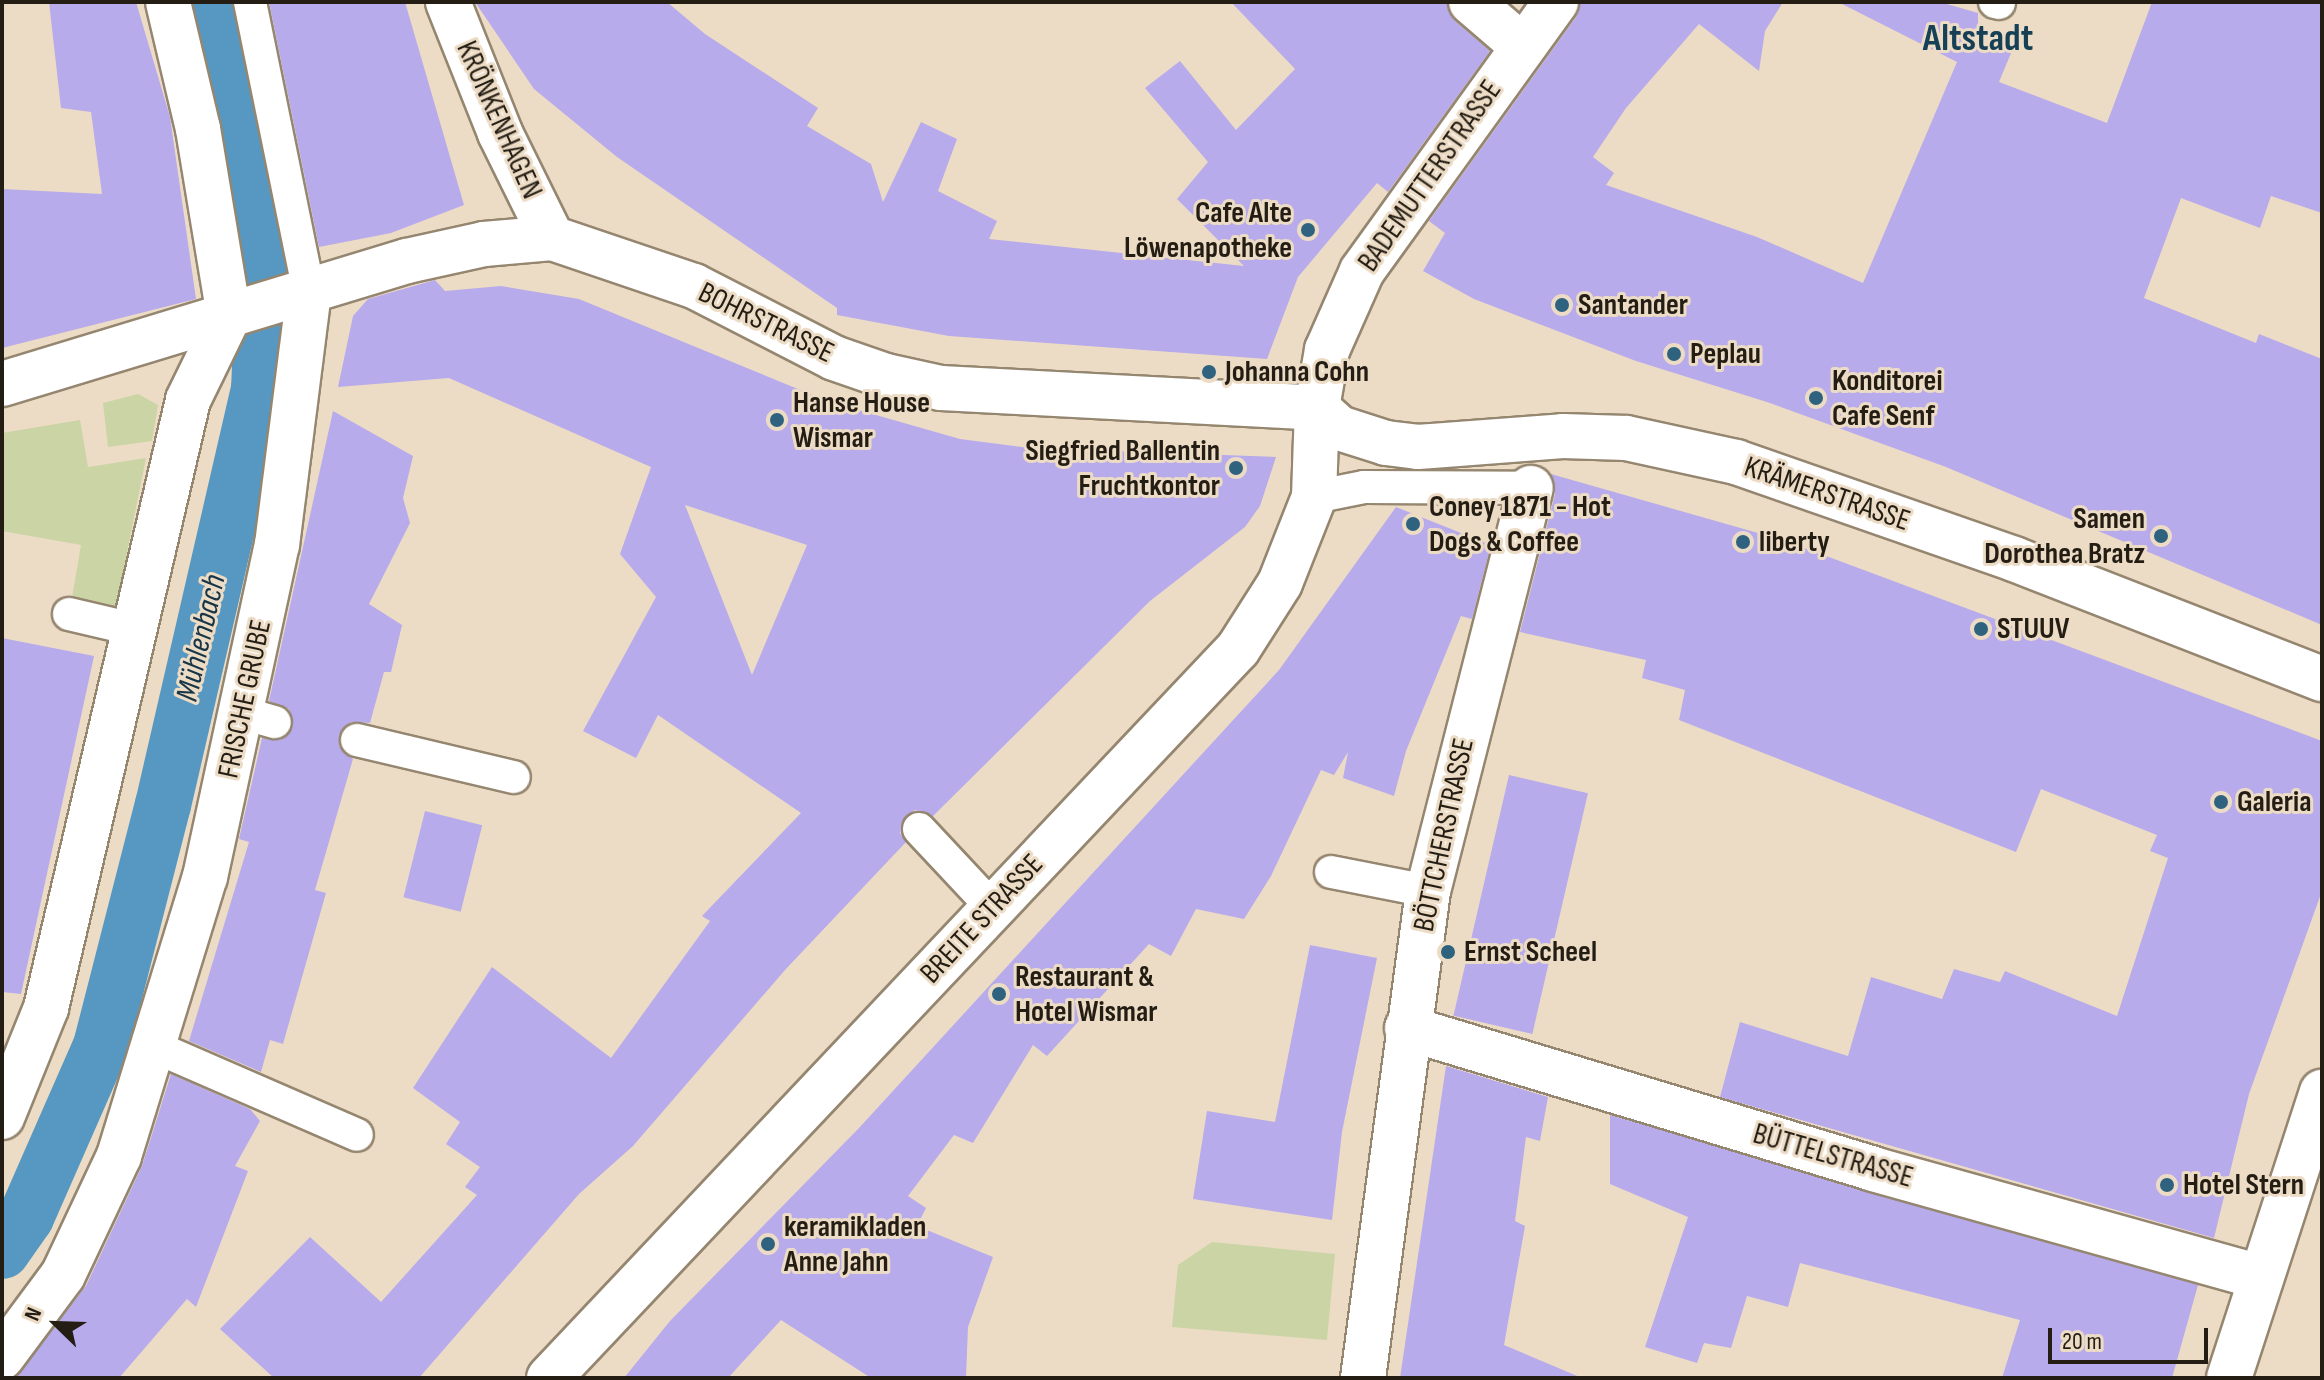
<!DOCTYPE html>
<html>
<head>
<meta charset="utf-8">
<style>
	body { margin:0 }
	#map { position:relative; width:2324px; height:1380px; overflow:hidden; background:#eddcc5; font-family:"Sofia Sans Condensed",sans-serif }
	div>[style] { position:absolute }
	.green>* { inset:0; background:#cad4a5 }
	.canal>* { height:56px; margin:-28px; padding:0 28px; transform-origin:28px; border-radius:28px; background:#5698c1 }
	.building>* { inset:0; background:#b7abeb; transform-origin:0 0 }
	.roads { filter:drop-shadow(2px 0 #958670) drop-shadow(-2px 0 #958670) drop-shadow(0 2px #958670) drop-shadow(0 -2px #958670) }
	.lane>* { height:32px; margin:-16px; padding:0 16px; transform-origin:16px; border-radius:16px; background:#fff }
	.street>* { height:44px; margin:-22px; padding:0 22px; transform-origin:22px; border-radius:22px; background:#fff }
	.dots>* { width:22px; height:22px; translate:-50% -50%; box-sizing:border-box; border:4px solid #eddcc5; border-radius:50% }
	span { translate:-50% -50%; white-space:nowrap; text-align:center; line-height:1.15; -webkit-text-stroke:6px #eddcc5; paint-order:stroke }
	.street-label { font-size:30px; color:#231d14 }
	.poi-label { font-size:30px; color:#231d14; font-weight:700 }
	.right { translate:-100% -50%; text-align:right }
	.left { translate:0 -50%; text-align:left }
	.water-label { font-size:32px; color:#173547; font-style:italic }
	.district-label { font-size:38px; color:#154056; font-weight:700 }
	.frame { position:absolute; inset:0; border:4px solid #231d14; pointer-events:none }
	.north { position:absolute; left:16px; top:1284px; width:80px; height:80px; -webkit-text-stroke:6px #eddcc5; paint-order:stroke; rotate:293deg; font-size:22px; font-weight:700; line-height:32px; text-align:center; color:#231d14 }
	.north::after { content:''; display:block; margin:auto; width:28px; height:36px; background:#231d14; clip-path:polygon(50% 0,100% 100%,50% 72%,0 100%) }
	.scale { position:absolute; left:2048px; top:1328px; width:160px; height:36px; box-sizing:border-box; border:4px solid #231d14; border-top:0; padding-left:10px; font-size:24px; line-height:28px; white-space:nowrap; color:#231d14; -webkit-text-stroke:6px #eddcc5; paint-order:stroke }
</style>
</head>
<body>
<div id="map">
	<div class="green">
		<div style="clip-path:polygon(138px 394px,158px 405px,152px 441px,108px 447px,103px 403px)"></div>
		<div style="clip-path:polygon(80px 420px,88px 467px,146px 458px,116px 607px,72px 598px,81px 545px,2px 531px,2px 433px)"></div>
		<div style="clip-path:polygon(1212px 1242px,1335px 1254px,1327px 1340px,1172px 1327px,1178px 1265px)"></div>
	</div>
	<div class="canal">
		<div style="left:2px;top:1251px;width:42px;rotate:-54.8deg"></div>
		<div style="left:26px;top:1217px;width:187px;rotate:-66.3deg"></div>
		<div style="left:101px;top:1046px;width:249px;rotate:-75.6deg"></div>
		<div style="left:163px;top:805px;width:426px;rotate:-77deg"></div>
		<div style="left:259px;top:390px;width:141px;rotate:-87.6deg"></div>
		<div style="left:265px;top:249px;width:253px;rotate:-102.3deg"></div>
	</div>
	<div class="building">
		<div style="clip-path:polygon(49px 2px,136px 2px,170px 117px,196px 299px,2px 348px,2px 189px,102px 194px,91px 112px,61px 108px)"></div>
		<div style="clip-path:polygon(269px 2px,405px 2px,464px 205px,391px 233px,319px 247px)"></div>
		<div style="clip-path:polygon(475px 2px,667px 2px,705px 34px,818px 108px,807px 126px,871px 164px,883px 202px,921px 122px,957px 139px,938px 191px,997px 221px,989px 239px,1244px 266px,1177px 199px,1208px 162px,1145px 88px,1180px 61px,1236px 130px,1295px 69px,1231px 2px,1447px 2px,1454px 20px,1490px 51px,1388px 192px,1377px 183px,1298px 277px,1267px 359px,949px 336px,837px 315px,837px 308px,617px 157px,534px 89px)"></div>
		<div style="clip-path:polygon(1581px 2px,1783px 2px,1765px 31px,1759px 71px,1699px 24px,1626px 108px,1593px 157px,1614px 173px,1606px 185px,1757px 237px,1863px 283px,1957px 62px,1838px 2px,1940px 2px,1978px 13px,1978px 39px,2011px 53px,1999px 82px,2107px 123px,2152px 2px,2322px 2px,2322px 213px,2271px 196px,2260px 228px,2181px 198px,2144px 298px,2256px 343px,2259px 334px,2322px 359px,2322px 625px,1946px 467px,1770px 403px,1636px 361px,1474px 299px,1423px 271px,1445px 233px,1429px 221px,1576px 17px)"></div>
		<div style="clip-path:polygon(evenodd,435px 280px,445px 291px,501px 286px,579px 299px,827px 401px,960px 439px,1030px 448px,1276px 457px,1260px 506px,1245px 527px,1150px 601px,933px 816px,915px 810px,906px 816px,900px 833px,906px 842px,785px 970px,633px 1146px,579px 1194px,419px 1378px,274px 1378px,220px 1329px,310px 1237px,381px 1302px,477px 1195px,465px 1187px,480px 1167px,446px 1144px,460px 1122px,413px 1088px,492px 967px,611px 1058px,710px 921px,702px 916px,801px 813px,658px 715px,636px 758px,583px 731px,656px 597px,620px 554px,651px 467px,449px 378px,338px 387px,353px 316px,368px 299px,435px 280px,685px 505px,807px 545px,752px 675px,685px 505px)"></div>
		<div style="clip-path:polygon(333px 411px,413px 456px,403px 498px,410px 523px,369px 604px,402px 625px,391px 672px,384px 672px,370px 723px,351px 722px,339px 735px,339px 746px,353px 759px,315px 890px,326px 893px,283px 1044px,270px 1040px,261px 1072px,189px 1041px,249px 842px,239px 839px,262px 738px,280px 740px,293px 726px,289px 709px,269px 701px)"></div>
		<div style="clip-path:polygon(1551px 474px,1786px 541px,2322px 741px,2322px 891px,2249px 1094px,2214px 1238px,1720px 1097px,1740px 1022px,1848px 1056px,1871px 977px,1942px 999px,1954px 969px,2000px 982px,2005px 971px,2117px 1016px,2168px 858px,2150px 851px,2157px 835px,2041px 789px,2016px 852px,1679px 720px,1685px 690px,1642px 678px,1646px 660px,1520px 632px,1555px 494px)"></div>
		<div style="clip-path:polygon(1396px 507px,1491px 545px,1472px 619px,1461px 616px,1406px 751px,1394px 796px,1343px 778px,1348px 752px,1334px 775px,1321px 770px,1271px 876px,1244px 919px,1196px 909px,1171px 956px,1149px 944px,1047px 1056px,1033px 1045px,973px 1143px,954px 1135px,908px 1196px,926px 1208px,917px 1226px,993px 1257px,968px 1327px,966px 1378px,871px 1378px,781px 1320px,728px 1378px,624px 1378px,670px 1321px,859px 1128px,1279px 670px)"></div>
		<div style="clip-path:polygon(2px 638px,94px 656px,21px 994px,2px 992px)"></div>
		<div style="left:1509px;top:775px;width:81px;height:247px;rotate:13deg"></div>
		<div style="left:425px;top:811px;width:59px;height:89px;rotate:14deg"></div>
		<div style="clip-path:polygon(1310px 945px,1377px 958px,1342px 1132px,1332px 1220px,1193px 1199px,1207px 1111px,1275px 1122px)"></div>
		<div style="clip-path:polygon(1446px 1066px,1548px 1097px,1540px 1141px,1526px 1137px,1515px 1221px,1525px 1226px,1504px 1345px,1582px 1378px,1400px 1378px)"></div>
		<div style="clip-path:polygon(171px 1074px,250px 1109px,260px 1121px,235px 1166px,248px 1171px,196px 1307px,187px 1299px,119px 1378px,15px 1378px,86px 1286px,142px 1166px)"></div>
		<div style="clip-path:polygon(1610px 1115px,2198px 1285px,2172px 1378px,2002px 1378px,2020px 1320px,1800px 1263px,1788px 1307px,1747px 1296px,1731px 1348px,1704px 1343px,1697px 1363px,1645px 1347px,1688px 1217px,1610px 1184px)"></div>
	</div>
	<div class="roads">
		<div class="lane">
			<div style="left:250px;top:2px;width:295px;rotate:78.5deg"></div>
			<div style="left:1995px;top:2px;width:4px;rotate:14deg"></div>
			<div style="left:1314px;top:497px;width:51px;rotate:-11.3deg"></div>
			<div style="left:1364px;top:487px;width:167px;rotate:0.3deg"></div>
			<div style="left:69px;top:614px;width:70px;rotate:13.2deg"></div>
			<div style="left:243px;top:713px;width:33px;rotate:16deg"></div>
			<div style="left:357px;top:740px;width:161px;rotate:13.3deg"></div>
			<div style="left:919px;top:829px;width:108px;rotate:46.9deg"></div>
			<div style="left:1331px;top:872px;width:99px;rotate:11.1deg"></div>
			<div style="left:155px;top:1047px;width:220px;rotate:23.5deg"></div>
		</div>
		<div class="street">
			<div style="left:448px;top:2px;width:141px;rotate:68.3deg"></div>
			<div style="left:500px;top:133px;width:117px;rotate:63.7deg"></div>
			<div style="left:1471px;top:2px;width:66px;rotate:40.7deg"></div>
			<div style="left:2px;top:384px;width:423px;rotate:-16.9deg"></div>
			<div style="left:407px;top:261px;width:79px;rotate:-12.4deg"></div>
			<div style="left:484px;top:244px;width:68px;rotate:-5deg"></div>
			<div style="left:552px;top:238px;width:150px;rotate:18.7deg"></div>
			<div style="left:694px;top:286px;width:157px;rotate:27.2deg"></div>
			<div style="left:834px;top:358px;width:55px;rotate:19.1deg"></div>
			<div style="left:886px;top:376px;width:56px;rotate:12.3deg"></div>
			<div style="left:941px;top:388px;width:377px;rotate:3deg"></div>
			<div style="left:1317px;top:408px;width:30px;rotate:42deg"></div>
			<div style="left:1339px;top:428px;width:49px;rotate:17.7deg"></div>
			<div style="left:1386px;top:443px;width:32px;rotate:7deg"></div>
			<div style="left:1418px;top:447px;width:145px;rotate:-4.3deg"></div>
			<div style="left:1563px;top:436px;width:63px;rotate:1.8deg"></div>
			<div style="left:1626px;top:438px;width:113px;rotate:12.3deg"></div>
			<div style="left:1736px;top:462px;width:294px;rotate:19.2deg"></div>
			<div style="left:2014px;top:559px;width:331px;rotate:21.3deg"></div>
			<div style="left:1407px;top:1028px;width:487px;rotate:16.8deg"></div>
			<div style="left:1873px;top:1169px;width:403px;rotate:15.6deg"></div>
			<div style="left:2px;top:1117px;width:118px;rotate:-68deg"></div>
			<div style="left:46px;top:1008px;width:624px;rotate:-76.85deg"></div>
			<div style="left:188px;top:400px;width:93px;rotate:-64deg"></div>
			<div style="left:229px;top:316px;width:190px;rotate:-99.4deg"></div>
			<div style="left:198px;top:129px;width:130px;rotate:-103.3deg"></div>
			<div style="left:2px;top:1357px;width:102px;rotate:-53.4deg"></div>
			<div style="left:63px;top:1275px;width:132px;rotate:-64.8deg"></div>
			<div style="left:119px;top:1156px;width:292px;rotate:-72.9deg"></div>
			<div style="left:205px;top:877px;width:340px;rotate:-77.8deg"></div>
			<div style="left:277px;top:545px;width:256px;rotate:-82.8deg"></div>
			<div style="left:549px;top:1378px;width:1003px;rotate:-46.62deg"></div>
			<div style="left:1238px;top:649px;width:78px;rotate:-57.5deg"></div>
			<div style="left:1280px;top:583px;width:92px;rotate:-68.4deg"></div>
			<div style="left:1314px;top:497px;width:89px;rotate:-88.1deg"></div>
			<div style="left:1317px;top:408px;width:59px;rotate:-80.2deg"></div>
			<div style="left:1327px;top:350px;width:86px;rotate:-66.1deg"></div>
			<div style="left:1362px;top:271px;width:332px;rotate:-54.2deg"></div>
			<div style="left:1363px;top:1378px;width:491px;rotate:-82.4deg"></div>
			<div style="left:1428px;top:891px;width:416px;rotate:-75.7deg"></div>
			<div style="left:2229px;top:1378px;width:301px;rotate:-72deg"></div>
		</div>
	</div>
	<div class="dots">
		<div style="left:1308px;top:230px;background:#2e627f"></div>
		<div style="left:1562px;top:305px;background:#2e627f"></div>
		<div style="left:1674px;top:354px;background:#2e627f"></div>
		<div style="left:1209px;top:372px;background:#2e627f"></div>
		<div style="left:1816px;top:398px;background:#2e627f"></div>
		<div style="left:777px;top:420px;background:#2e627f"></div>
		<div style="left:1236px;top:468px;background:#2e627f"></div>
		<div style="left:1413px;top:524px;background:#2e627f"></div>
		<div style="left:2161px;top:536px;background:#2e627f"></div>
		<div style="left:1743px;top:542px;background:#2e627f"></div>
		<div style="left:1981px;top:629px;background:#2e627f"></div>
		<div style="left:2221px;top:802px;background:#2e627f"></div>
		<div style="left:1448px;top:952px;background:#2e627f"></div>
		<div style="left:999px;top:994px;background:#2e627f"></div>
		<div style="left:2167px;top:1185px;background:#2e627f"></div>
		<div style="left:768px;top:1244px;background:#2e627f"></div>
	</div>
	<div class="street-label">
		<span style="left:499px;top:120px;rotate:66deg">KRÖNKENHAGEN</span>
		<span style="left:1430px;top:176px;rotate:-55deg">BADEMUTTERSTRASSE</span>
		<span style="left:766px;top:323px;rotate:26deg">BOHRSTRASSE</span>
		<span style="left:1827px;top:494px;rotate:19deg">KRÄMERSTRASSE</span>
		<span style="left:245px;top:699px;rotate:-78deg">FRISCHE GRUBE</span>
		<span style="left:1444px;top:835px;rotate:-78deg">BÖTTCHERSTRASSE</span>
		<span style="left:982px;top:919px;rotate:-47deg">BREITE STRASSE</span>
		<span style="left:1833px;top:1156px;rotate:16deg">BÜTTELSTRASSE</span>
	</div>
	<div class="poi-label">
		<span class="right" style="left:1292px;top:230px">Cafe Alte<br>Löwenapotheke</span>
		<span class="left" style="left:1578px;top:305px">Santander</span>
		<span class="left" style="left:1690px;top:354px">Peplau</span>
		<span class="left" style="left:1225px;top:372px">Johanna Cohn</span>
		<span class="left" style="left:1832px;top:398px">Konditorei<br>Cafe Senf</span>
		<span class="left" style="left:793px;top:420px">Hanse House<br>Wismar</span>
		<span class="right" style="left:1220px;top:468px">Siegfried Ballentin<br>Fruchtkontor</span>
		<span class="left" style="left:1429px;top:524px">Coney 1871 - Hot<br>Dogs &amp; Coffee</span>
		<span class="right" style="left:2145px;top:536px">Samen<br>Dorothea Bratz</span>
		<span class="left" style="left:1759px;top:542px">liberty</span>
		<span class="left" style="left:1997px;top:629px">STUUV</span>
		<span class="left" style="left:2237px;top:802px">Galeria</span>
		<span class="left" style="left:1464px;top:952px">Ernst Scheel</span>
		<span class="left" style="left:1015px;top:994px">Restaurant &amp;<br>Hotel Wismar</span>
		<span class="left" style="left:2183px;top:1185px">Hotel Stern</span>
		<span class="left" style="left:784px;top:1244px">keramikladen<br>Anne Jahn</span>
	</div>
	<div class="water-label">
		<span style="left:202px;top:638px;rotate:-77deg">Mühlenbach</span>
	</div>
	<div class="district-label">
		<span style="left:1978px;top:39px">Altstadt</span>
	</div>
	<div class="frame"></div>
	<div class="north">N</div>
	<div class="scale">20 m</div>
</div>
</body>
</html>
